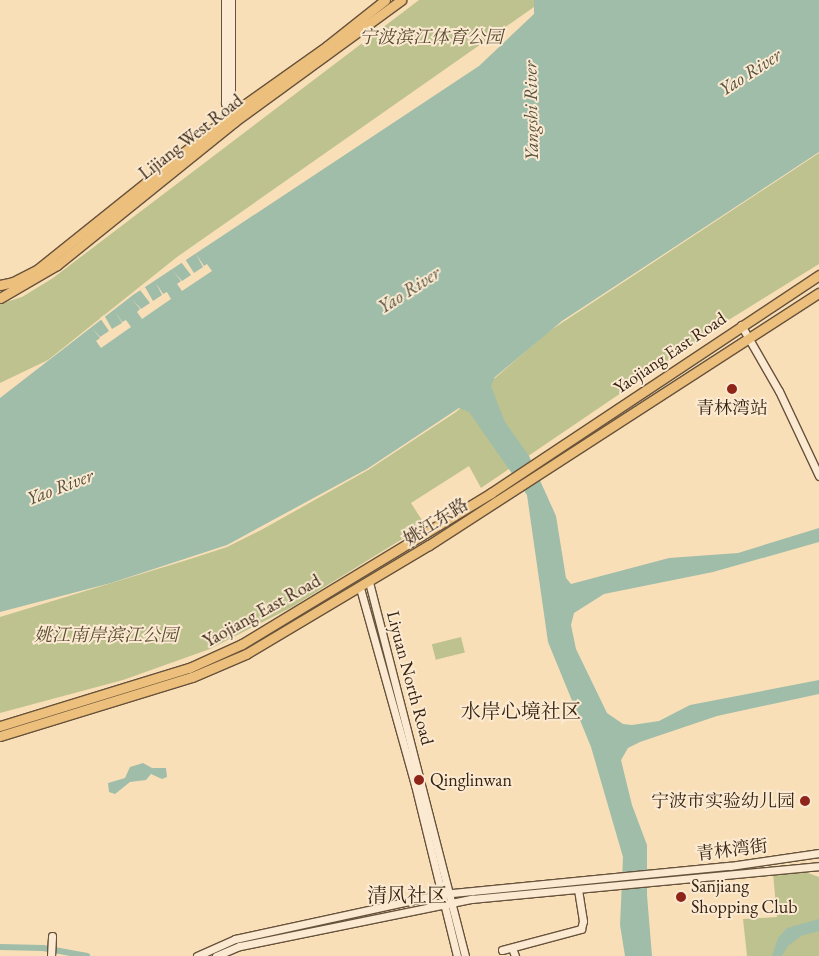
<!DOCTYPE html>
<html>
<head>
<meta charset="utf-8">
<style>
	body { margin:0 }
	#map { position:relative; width:819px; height:956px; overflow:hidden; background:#f9dfb8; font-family:"EB Garamond","Noto Serif SC",serif }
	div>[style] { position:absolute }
	.green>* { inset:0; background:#bec28f; transform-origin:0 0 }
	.water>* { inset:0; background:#9fbda9 }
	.pier>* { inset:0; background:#f9dfb8 }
	.canal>* { height:6px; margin:-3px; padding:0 3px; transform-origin:3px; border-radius:3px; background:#9fbda9 }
	.roads { filter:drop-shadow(1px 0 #67523c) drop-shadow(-1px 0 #67523c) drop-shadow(0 1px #67523c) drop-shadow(0 -1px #67523c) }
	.minor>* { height:7px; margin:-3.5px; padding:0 3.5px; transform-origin:3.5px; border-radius:3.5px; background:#fbead1 }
	.major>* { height:9px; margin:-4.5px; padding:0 4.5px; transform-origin:4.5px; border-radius:4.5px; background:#ecc07c }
	.dots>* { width:14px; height:14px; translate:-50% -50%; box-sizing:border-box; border:2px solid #fbead1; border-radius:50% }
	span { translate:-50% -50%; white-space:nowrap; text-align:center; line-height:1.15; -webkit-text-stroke:4px #fbead1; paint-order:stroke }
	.park-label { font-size:18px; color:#584b31; font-style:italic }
	.street-label { font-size:18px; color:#362312 }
	.poi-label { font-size:18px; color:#362312 }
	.left { translate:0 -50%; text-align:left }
	.right { translate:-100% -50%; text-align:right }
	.water-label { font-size:19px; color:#56513f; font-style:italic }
	.quarter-label { font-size:20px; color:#362312 }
</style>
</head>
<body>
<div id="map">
	<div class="green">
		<div style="clip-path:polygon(419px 0,544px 0,177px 257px,48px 360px,0 383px,0 304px,22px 297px,53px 278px)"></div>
		<div style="clip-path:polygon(819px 153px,819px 264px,727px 321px,481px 488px,469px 466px,411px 503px,425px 525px,292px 607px,210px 649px,123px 680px,0 713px,0 617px,187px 560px,227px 547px,263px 529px,368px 470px,456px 412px,548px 332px)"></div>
		<div style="left:461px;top:637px;width:16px;height:30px;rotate:76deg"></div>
		<div style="clip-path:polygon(773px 873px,808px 873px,819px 877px,819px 956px,747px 956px,743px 919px,777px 917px)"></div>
	</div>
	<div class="water">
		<div style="clip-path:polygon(534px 0,819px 0,819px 152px,562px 321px,495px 377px,491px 386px,505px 422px,529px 456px,556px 516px,566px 578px,571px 584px,669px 558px,738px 553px,819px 528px,819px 542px,713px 572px,604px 594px,574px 613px,571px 625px,576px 649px,607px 713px,623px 724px,632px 725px,659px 721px,690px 705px,819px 680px,819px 694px,717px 716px,640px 742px,628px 748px,621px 760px,632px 805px,647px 845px,647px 895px,652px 956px,625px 956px,620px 925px,623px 857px,591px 747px,548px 642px,527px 495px,469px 412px,459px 408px,367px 469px,227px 545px,111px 583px,0 612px,0 398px,133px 295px,479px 66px,534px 14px)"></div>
		<div style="clip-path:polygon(143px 763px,152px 768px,166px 768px,167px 777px,162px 779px,151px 774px,146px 780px,130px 782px,115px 794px,109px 792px,108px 783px,125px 778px,130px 767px)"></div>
		<div style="clip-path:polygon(819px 919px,819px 931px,801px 936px,788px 946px,782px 956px,772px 956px,778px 938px,787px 928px)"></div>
	</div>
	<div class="pier">
		<div style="clip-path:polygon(196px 254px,204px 266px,207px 264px,212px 271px,182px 291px,177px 284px,181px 281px,173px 271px,182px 281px,191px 275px,181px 262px,185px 259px,194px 273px,203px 267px)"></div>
		<div style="clip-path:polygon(156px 283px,163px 294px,167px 292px,171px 299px,142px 319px,137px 312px,140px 309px,132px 299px,141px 309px,150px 303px,140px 290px,145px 287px,153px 301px,162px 295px)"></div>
		<div style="clip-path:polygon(115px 311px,122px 322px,126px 320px,131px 327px,101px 348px,96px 341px,100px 338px,92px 328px,100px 337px,109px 331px,100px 318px,104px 315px,112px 329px,122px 323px)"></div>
	</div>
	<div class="canal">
		<div style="left:0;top:947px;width:43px;rotate:1.3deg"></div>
		<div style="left:43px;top:948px;width:45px;rotate:10.3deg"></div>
	</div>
	<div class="roads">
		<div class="minor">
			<div style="left:225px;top:0;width:103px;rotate:90deg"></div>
			<div style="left:225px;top:103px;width:17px;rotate:65deg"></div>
			<div style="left:231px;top:0;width:98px;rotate:90deg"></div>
			<div style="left:231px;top:98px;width:18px;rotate:56deg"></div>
			<div style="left:741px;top:325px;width:76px;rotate:60.1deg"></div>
			<div style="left:779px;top:391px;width:94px;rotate:64.8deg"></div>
			<div style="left:369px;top:582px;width:386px;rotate:75.6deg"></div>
			<div style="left:360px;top:588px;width:205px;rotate:74.4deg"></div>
			<div style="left:415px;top:785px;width:176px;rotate:76.2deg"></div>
			<div style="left:512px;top:948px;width:9px;rotate:69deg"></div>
			<div style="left:502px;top:950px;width:82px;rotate:-14.9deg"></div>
			<div style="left:581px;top:929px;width:8px;rotate:-76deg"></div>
			<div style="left:583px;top:921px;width:32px;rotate:-99deg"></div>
			<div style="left:51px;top:956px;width:20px;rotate:-87deg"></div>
			<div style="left:197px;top:956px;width:42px;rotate:-24.1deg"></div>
			<div style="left:235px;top:939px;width:212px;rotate:-12.3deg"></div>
			<div style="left:442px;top:894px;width:289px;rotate:-5.6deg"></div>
			<div style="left:730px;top:866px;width:90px;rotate:-8.3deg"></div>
			<div style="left:216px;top:956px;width:26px;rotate:-23deg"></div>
			<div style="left:240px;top:946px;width:237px;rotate:-11.5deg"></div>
			<div style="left:472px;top:899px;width:349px;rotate:-5.4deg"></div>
		</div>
		<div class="major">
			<div style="left:0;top:285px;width:13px;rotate:-13deg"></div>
			<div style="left:13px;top:282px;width:28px;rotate:-27deg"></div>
			<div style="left:38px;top:269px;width:246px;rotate:-38.7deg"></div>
			<div style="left:230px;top:115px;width:119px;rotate:-35.4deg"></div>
			<div style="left:327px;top:46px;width:74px;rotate:-38.4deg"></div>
			<div style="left:0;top:298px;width:66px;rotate:-30.1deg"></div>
			<div style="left:57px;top:265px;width:228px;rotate:-38.9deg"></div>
			<div style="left:234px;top:122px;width:207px;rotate:-36.1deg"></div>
			<div style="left:0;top:726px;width:198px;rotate:-17.1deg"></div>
			<div style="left:189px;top:668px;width:58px;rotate:-24.4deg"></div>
			<div style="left:242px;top:644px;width:291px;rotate:-31.2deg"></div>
			<div style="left:491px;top:493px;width:394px;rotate:-33.6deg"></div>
			<div style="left:0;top:736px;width:201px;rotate:-17.1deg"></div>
			<div style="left:192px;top:677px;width:59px;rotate:-23.1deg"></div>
			<div style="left:246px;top:654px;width:213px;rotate:-30.8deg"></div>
			<div style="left:429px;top:545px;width:464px;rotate:-32.9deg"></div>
		</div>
	</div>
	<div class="dots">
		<div style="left:732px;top:389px;background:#8f2418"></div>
		<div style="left:419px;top:780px;background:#8f2418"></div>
		<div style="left:805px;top:801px;background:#8f2418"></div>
		<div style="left:681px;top:897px;background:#8f2418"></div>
	</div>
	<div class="park-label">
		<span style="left:431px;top:37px">宁波滨江体育公园</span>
		<span style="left:106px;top:635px">姚江南岸滨江公园</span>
	</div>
	<div class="street-label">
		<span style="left:191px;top:137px;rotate:-38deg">Lijiang West Road</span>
		<span style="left:670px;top:353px;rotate:-34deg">Yaojiang East Road</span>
		<span style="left:436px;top:522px;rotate:-32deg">姚江东路</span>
		<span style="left:262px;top:611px;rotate:-29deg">Yaojiang East Road</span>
		<span style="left:410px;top:678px;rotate:75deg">Liyuan North Road</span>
		<span style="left:732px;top:850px;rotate:-7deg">青林湾街</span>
	</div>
	<div class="poi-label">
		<span style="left:732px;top:408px">青林湾站</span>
		<span class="left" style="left:430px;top:780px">Qinglinwan</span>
		<span class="right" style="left:795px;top:801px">宁波市实验幼儿园</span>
		<span class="left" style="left:691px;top:897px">Sanjiang<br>Shopping Club</span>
	</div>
	<div class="water-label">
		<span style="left:750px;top:72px;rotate:-33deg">Yao River</span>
		<span style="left:531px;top:111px;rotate:-91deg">Yangshi River</span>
		<span style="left:409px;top:290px;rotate:-33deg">Yao River</span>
		<span style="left:60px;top:487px;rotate:-21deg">Yao River</span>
	</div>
	<div class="quarter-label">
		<span style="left:521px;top:711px">水岸心境社区</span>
		<span style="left:407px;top:895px">清风社区</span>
	</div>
</div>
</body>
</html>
